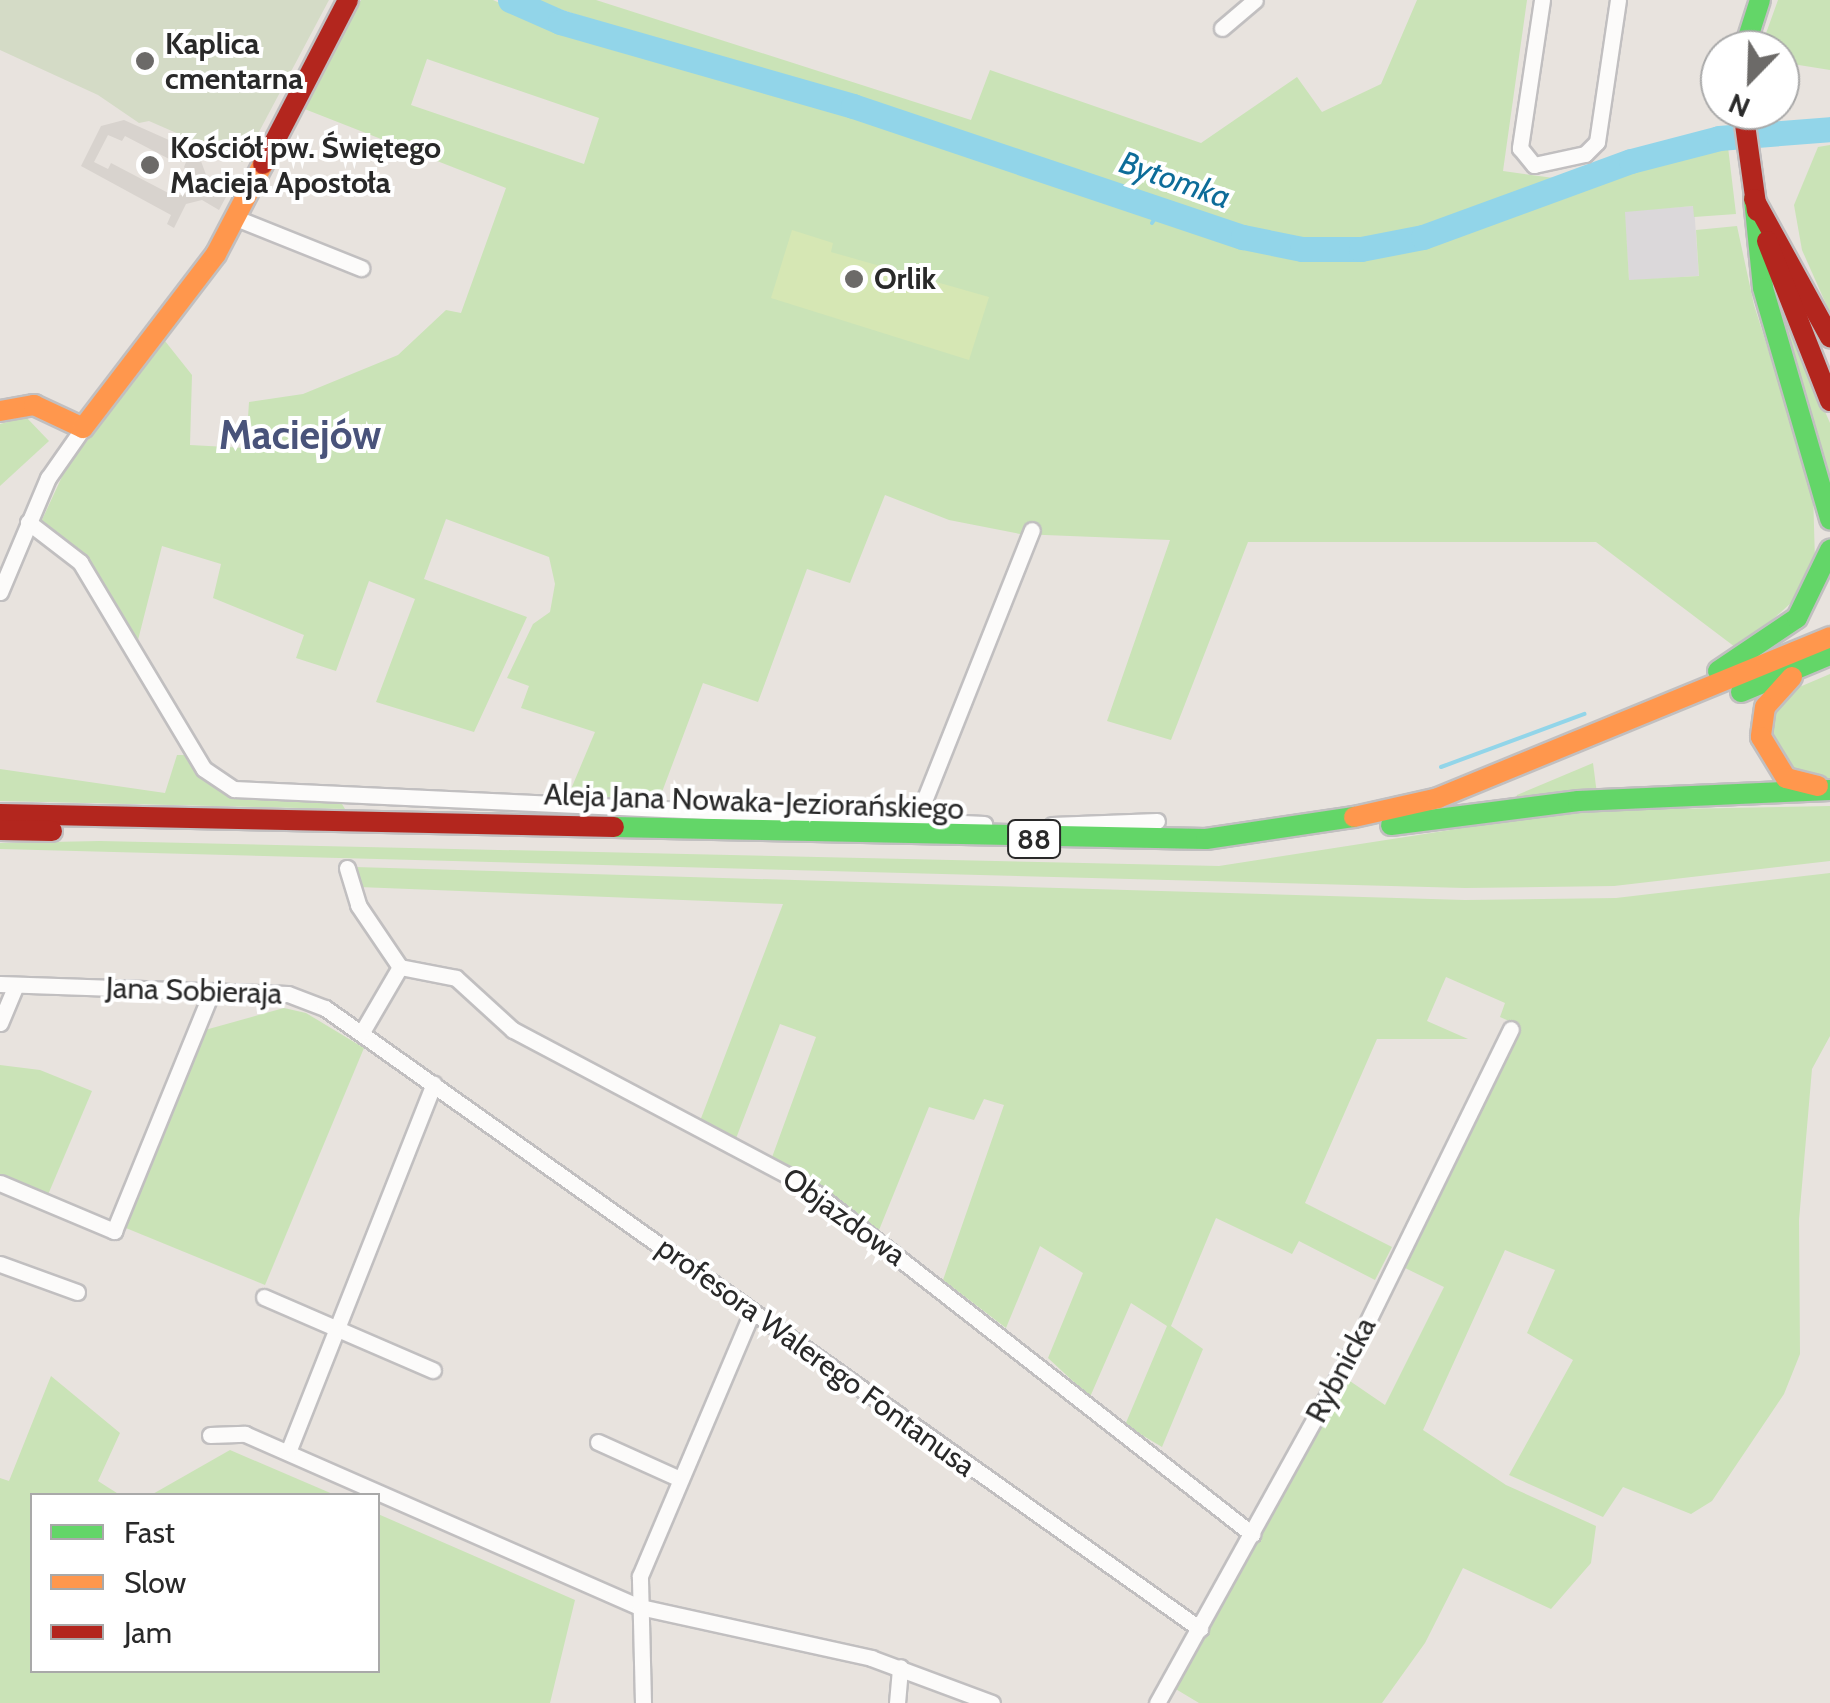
<!DOCTYPE html>
<html>
<head>
<meta charset="utf-8">
<style>
	body { margin:0 }
	#map { position:relative; width:1830px; height:1703px; overflow:hidden; background:#e8e3de; font-family:Cabin,sans-serif }
	div>[style] { position:absolute }
	.industrial>* { inset:0; background:#dbd8da; transform-origin:0 0 }
	.green>* { inset:0; background:#cae3b7 }
	.cemetery>* { inset:0; background:#d4dbc6 }
	.pitch>* { inset:0; background:#d6e7b4 }
	.plaza>* { inset:0; background:#d8d3ce }
	.stream>* { height:4px; margin:-2px; padding:0 2px; transform-origin:2px; border-radius:2px; background:#92d5e9 }
	.river>* { height:25px; margin:-12.5px; padding:0 12.5px; transform-origin:12.5px; border-radius:12.5px; background:#92d5e9 }
	.roads { filter:drop-shadow(2px 0 #c1bfc0) drop-shadow(-2px 0 #c1bfc0) drop-shadow(0 2px #c1bfc0) drop-shadow(0 -2px #c1bfc0) }
	.street>* { height:15px; margin:-7.5px; padding:0 7.5px; transform-origin:7.5px; border-radius:7.5px; background:#fcfbfa }
	.fast>* { height:20px; margin:-10px; padding:0 10px; transform-origin:10px; border-radius:10px; background:#63d668 }
	.slow>* { height:20px; margin:-10px; padding:0 10px; transform-origin:10px; border-radius:10px; background:#ff974d }
	.jam>* { height:20px; margin:-10px; padding:0 10px; transform-origin:10px; border-radius:10px; background:#b3261e }
	.dots>* { width:28px; height:28px; translate:-50% -50%; box-sizing:border-box; border:5px solid #fff; border-radius:50% }
	span { translate:-50% -50%; white-space:nowrap; text-align:center; line-height:1.15; -webkit-text-stroke:8px #fff; paint-order:stroke }
	.shield-label span { padding:2px 8px; background:#fff; border:2px solid; border-radius:8px; -webkit-text-stroke-width:0 }
	.shield-label { font-size:28px; color:#292929; font-weight:700 }
	.poi-label { font-size:30px; color:#292929; font-weight:700 }
	.left { translate:0 -50%; text-align:left }
	.street-label { font-size:30px; color:#292929 }
	.water-label { font-size:32px; color:#0d6c99; font-style:italic }
	.district-label { font-size:40px; color:#49537a; font-weight:700 }
	.legend { position:absolute; left:30px; top:1493px; width:350px; height:180px; box-sizing:border-box; background:#fff; border:2px solid #a9a9a9; margin:0; padding:12px 18px; list-style:none; font-size:30px; color:#292929 }
	.legend li { display:flex; align-items:center; gap:20px; height:50px }
	.legend b { width:50px; border:2px solid #a9a9a9 }
	.north { position:absolute; left:1700px; top:30px; width:100px; height:100px; box-sizing:border-box; background:#fff; border:2px solid #a9a9a9; border-radius:50%; rotate:203deg; font-size:28px; font-weight:700; line-height:40px; text-align:center; color:#292929 }
	.north::after { content:''; display:block; margin:auto; width:35px; height:45px; background:#6c6a68; clip-path:polygon(50% 0,100% 100%,50% 72%,0 100%) }
</style>
</head>
<body>
<div id="map">
	<div class="industrial">
		<div style="left:1694px;top:206px;width:70px;height:70px;rotate:86deg"></div>
	</div>
	<div class="green">
		<div style="clip-path:polygon(evenodd,361px 0,493px 0,573px 35px,851px 114px,1277px 253px,1326px 258px,1429px 244px,1634px 165px,1728px 147px,1736px 214px,1694px 217px,1693px 206px,1625px 212px,1629px 280px,1699px 276px,1696px 230px,1737px 226px,1754px 305px,1813px 490px,1815px 561px,1803px 592px,1739px 650px,1596px 542px,1248px 542px,1171px 740px,1107px 721px,1170px 540px,1020px 534px,949px 520px,885px 495px,850px 583px,807px 569px,758px 702px,703px 683px,659px 800px,566px 801px,595px 732px,521px 708px,529px 686px,507px 678px,533px 624px,550px 612px,555px 584px,549px 557px,446px 519px,424px 579px,527px 617px,474px 732px,376px 702px,415px 599px,369px 581px,336px 671px,296px 658px,304px 635px,213px 598px,221px 564px,162px 546px,137px 644px,83px 557px,41px 522px,66px 468px,165px 341px,192px 375px,190px 445px,246px 448px,249px 402px,303px 394px,398px 355px,446px 310px,461px 313px,506px 188px,302px 108px,361px 0,427px 59px,599px 118px,584px 164px,411px 105px,427px 59px)"></div>
		<div style="clip-path:polygon(531px 0,596px 0,971px 120px,990px 70px,1201px 143px,1297px 77px,1322px 112px,1381px 84px,1417px 0,1527px 0,1503px 171px,1561px 179px,1418px 233px,1364px 244px,1273px 237px)"></div>
		<div style="clip-path:polygon(1778px 0,1830px 0,1830px 70px,1780px 62px,1780px 50px,1760px 50px)"></div>
		<div style="clip-path:polygon(1830px 145px,1830px 313px,1802px 250px,1794px 205px,1818px 147px)"></div>
		<div style="clip-path:polygon(1773px 292px,1830px 423px,1830px 480px)"></div>
		<div style="clip-path:polygon(26px 417px,49px 441px,0 486px,0 424px)"></div>
		<div style="clip-path:polygon(1830px 674px,1830px 779px,1810px 778px,1787px 764px,1774px 741px,1774px 715px,1790px 691px)"></div>
		<div style="clip-path:polygon(177px 755px,189px 755px,208px 780px,339px 799px,345px 809px,0 801px,0 769px,165px 793px)"></div>
		<div style="clip-path:polygon(1593px 763px,1597px 794px,1516px 798px,1517px 795px)"></div>
		<div style="clip-path:polygon(1830px 806px,1830px 861px,1614px 886px,1465px 888px,0 849px,0 843px,100px 841px,1219px 866px,1572px 811px)"></div>
		<div style="clip-path:polygon(355px 867px,1465px 900px,1616px 898px,1830px 873px,1830px 1036px,1812px 1069px,1799px 1220px,1800px 1354px,1784px 1394px,1712px 1501px,1691px 1514px,1623px 1487px,1603px 1517px,1509px 1475px,1573px 1360px,1527px 1333px,1555px 1270px,1505px 1250px,1423px 1430px,1506px 1485px,1596px 1526px,1591px 1563px,1551px 1609px,1463px 1568px,1425px 1643px,1382px 1703px,1199px 1703px,1174px 1688px,1344px 1377px,1385px 1405px,1444px 1287px,1401px 1266px,1518px 1025px,1500px 1017px,1505px 1003px,1446px 977px,1427px 1021px,1468px 1039px,1377px 1039px,1305px 1203px,1392px 1247px,1375px 1280px,1299px 1241px,1292px 1254px,1216px 1218px,1171px 1326px,1203px 1349px,1162px 1447px,1125px 1425px,1167px 1326px,1131px 1303px,1090px 1397px,1048px 1358px,1083px 1273px,1040px 1246px,1006px 1328px,943px 1280px,1004px 1105px,984px 1099px,974px 1120px,929px 1107px,877px 1235px,771px 1160px,816px 1037px,780px 1024px,735px 1141px,700px 1121px,783px 904px,359px 887px)"></div>
		<div style="clip-path:polygon(284px 1008px,306px 1013px,364px 1048px,265px 1285px,121px 1226px,205px 1030px)"></div>
		<div style="clip-path:polygon(0 1065px,40px 1070px,92px 1091px,47px 1197px,0 1177px)"></div>
		<div style="clip-path:polygon(51px 1376px,120px 1433px,98px 1481px,120px 1495px,32px 1496px,32px 1670px,378px 1670px,378px 1514px,575px 1600px,550px 1703px,0 1703px,0 1478px,9px 1481px)"></div>
		<div style="clip-path:polygon(230px 1450px,335px 1495px,151px 1495px)"></div>
	</div>
	<div class="cemetery">
		<div style="clip-path:polygon(0 0,329px 0,243px 162px,149px 121px,139px 123px,98px 95px,0 50px)"></div>
	</div>
	<div class="pitch">
		<div style="clip-path:polygon(792px 230px,833px 243px,831px 252px,989px 297px,969px 360px,771px 298px)"></div>
	</div>
	<div class="plaza">
		<div style="clip-path:polygon(evenodd,124px 120px,198px 153px,212px 191px,226px 197px,219px 210px,202px 200px,186px 204px,174px 228px,167px 224px,171px 215px,81px 166px,101px 126px,124px 120px,108px 135px,122px 141px,125px 136px,173px 161px,178px 152px,188px 157px,184px 167px,192px 178px,183px 194px,176px 197px,111px 163px,108px 169px,94px 162px,108px 135px)"></div>
	</div>
	<div class="stream">
		<div style="left:1152px;top:223px;width:17px;rotate:-57deg"></div>
		<div style="left:1441px;top:767px;width:153px;rotate:-20.3deg"></div>
	</div>
	<div class="river">
		<div style="left:510px;top:0;width:55px;rotate:23.7deg"></div>
		<div style="left:560px;top:22px;width:305px;rotate:16deg"></div>
		<div style="left:853px;top:106px;width:411px;rotate:18.6deg"></div>
		<div style="left:1243px;top:237px;width:60px;rotate:11.5deg"></div>
		<div style="left:1302px;top:249px;width:59px"></div>
		<div style="left:1361px;top:249px;width:63px;rotate:-11deg"></div>
		<div style="left:1423px;top:237px;width:221px;rotate:-20.1deg"></div>
		<div style="left:1631px;top:161px;width:91px;rotate:-14.6deg"></div>
		<div style="left:1719px;top:138px;width:111px;rotate:-4.6deg"></div>
	</div>
	<div class="roads">
		<div class="street">
			<div style="left:1542px;top:0;width:150px;rotate:98.5deg"></div>
			<div style="left:1520px;top:148px;width:22px;rotate:51deg"></div>
			<div style="left:1534px;top:165px;width:52px;rotate:-12.2deg"></div>
			<div style="left:1585px;top:154px;width:17px;rotate:-45deg"></div>
			<div style="left:1597px;top:142px;width:144px;rotate:-81.6deg"></div>
			<div style="left:1222px;top:28px;width:43px;rotate:-40.3deg"></div>
			<div style="left:236px;top:218px;width:135px;rotate:21.8deg"></div>
			<div style="left:28px;top:522px;width:66px;rotate:37.6deg"></div>
			<div style="left:80px;top:562px;width:241px;rotate:59.1deg"></div>
			<div style="left:204px;top:769px;width:36px;rotate:34deg"></div>
			<div style="left:234px;top:789px;width:751px;rotate:2.67deg"></div>
			<div style="left:0;top:592px;width:124px;rotate:-67.2deg"></div>
			<div style="left:48px;top:478px;width:61px;rotate:-55deg"></div>
			<div style="left:916px;top:821px;width:313px;rotate:-68.3deg"></div>
			<div style="left:1052px;top:825px;width:105px;rotate:-2.2deg"></div>
			<div style="left:347px;top:868px;width:39px;rotate:73deg"></div>
			<div style="left:358px;top:905px;width:75px;rotate:55.9deg"></div>
			<div style="left:400px;top:967px;width:57px;rotate:11.1deg"></div>
			<div style="left:456px;top:978px;width:77px;rotate:42.4deg"></div>
			<div style="left:513px;top:1030px;width:329px;rotate:27.9deg"></div>
			<div style="left:804px;top:1184px;width:569px;rotate:38deg"></div>
			<div style="left:0;top:984px;width:288px;rotate:2deg"></div>
			<div style="left:288px;top:994px;width:40px;rotate:21deg"></div>
			<div style="left:325px;top:1008px;width:1073px;rotate:35.36deg"></div>
			<div style="left:0;top:1023px;width:41px;rotate:-67.2deg"></div>
			<div style="left:362px;top:1032px;width:75px;rotate:-59.7deg"></div>
			<div style="left:0;top:1183px;width:124px;rotate:22.8deg"></div>
			<div style="left:114px;top:1231px;width:259px;rotate:-67.8deg"></div>
			<div style="left:0;top:1264px;width:82px;rotate:20deg"></div>
			<div style="left:264px;top:1297px;width:184px;rotate:23.4deg"></div>
			<div style="left:210px;top:1435px;width:35px;rotate:-2deg"></div>
			<div style="left:245px;top:1434px;width:431px;rotate:23.7deg"></div>
			<div style="left:640px;top:1607px;width:237px;rotate:12.4deg"></div>
			<div style="left:871px;top:1658px;width:129px;rotate:20.4deg"></div>
			<div style="left:598px;top:1442px;width:90px;rotate:24.3deg"></div>
			<div style="left:288px;top:1452px;width:396px;rotate:-68.4deg"></div>
			<div style="left:643px;top:1703px;width:127px;rotate:-91.4deg"></div>
			<div style="left:640px;top:1576px;width:287px;rotate:-67deg"></div>
			<div style="left:897px;top:1703px;width:36px;rotate:-85deg"></div>
			<div style="left:1157px;top:1703px;width:416px;rotate:-61deg"></div>
			<div style="left:1359px;top:1339px;width:345px;rotate:-63.9deg"></div>
		</div>
		<div class="fast">
			<div style="left:1744px;top:50px;width:52px;rotate:-72.3deg"></div>
			<div style="left:1754px;top:199px;width:89px;rotate:84.2deg"></div>
			<div style="left:1763px;top:288px;width:241px;rotate:73.8deg"></div>
			<div style="left:1718px;top:671px;width:95px;rotate:-33.9deg"></div>
			<div style="left:1797px;top:618px;width:76px;rotate:-64.1deg"></div>
			<div style="left:1741px;top:692px;width:96px;rotate:-22.6deg"></div>
			<div style="left:1391px;top:825px;width:189px;rotate:-7.3deg"></div>
			<div style="left:1578px;top:801px;width:252px;rotate:-2.5deg"></div>
			<div style="left:614px;top:827px;width:592px;rotate:1.16deg"></div>
			<div style="left:1206px;top:839px;width:150px;rotate:-8.5deg"></div>
		</div>
		<div class="slow">
			<div style="left:0;top:411px;width:35px;rotate:-10deg"></div>
			<div style="left:34px;top:405px;width:54px;rotate:25.1deg"></div>
			<div style="left:83px;top:428px;width:219px;rotate:-52.6deg"></div>
			<div style="left:216px;top:254px;width:102px;rotate:-62.4deg"></div>
			<div style="left:1792px;top:677px;width:40px;rotate:132deg"></div>
			<div style="left:1765px;top:707px;width:30px;rotate:98deg"></div>
			<div style="left:1761px;top:737px;width:48px;rotate:58.6deg"></div>
			<div style="left:1786px;top:778px;width:33px;rotate:14deg"></div>
			<div style="left:1354px;top:817px;width:86px;rotate:-12.7deg"></div>
			<div style="left:1438px;top:798px;width:424px;rotate:-22.3deg"></div>
		</div>
		<div class="jam">
			<div style="left:1743px;top:110px;width:102px;rotate:82.1deg"></div>
			<div style="left:263px;top:164px;width:185px;rotate:-62.6deg"></div>
			<div style="left:1754px;top:199px;width:158px;rotate:61.2deg"></div>
			<div style="left:1767px;top:241px;width:172px;rotate:68.5deg"></div>
			<div style="left:0;top:814px;width:614px;rotate:1.21deg"></div>
			<div style="left:0;top:830px;width:52px;rotate:1.1deg"></div>
		</div>
	</div>
	<div class="dots">
		<div style="left:145px;top:61px;background:#6c6a68"></div>
		<div style="left:150px;top:165px;background:#6c6a68"></div>
		<div style="left:854px;top:279px;background:#6c6a68"></div>
	</div>
	<div class="shield-label">
		<span style="left:1034px;top:839px">88</span>
	</div>
	<div class="poi-label">
		<span class="left" style="left:165px;top:61px">Kaplica<br>cmentarna</span>
		<span class="left" style="left:170px;top:165px">Kościół pw. Świętego<br>Macieja Apostoła</span>
		<span class="left" style="left:874px;top:279px">Orlik</span>
	</div>
	<div class="street-label">
		<span style="left:754px;top:802px;rotate:2deg">Aleja Jana Nowaka-Jeziorańskiego</span>
		<span style="left:194px;top:991px;rotate:2deg">Jana Sobieraja</span>
		<span style="left:844px;top:1217px;rotate:36deg">Objazdowa</span>
		<span style="left:816px;top:1357px;rotate:36deg">profesora Walerego Fontanusa</span>
		<span style="left:1341px;top:1370px;rotate:-62deg">Rybnicka</span>
	</div>
	<div class="water-label">
		<span style="left:1175px;top:180px;rotate:19deg">Bytomka</span>
	</div>
	<div class="district-label">
		<span style="left:300px;top:435px">Maciejów</span>
	</div>
	<ul class="legend">
	<li><b style="height:12px;background:#63d668"></b>Fast</li>
	<li><b style="height:12px;background:#ff974d"></b>Slow</li>
	<li><b style="height:12px;background:#b3261e"></b>Jam</li>
	</ul>
	<div class="north">N</div>
</div>
</body>
</html>
